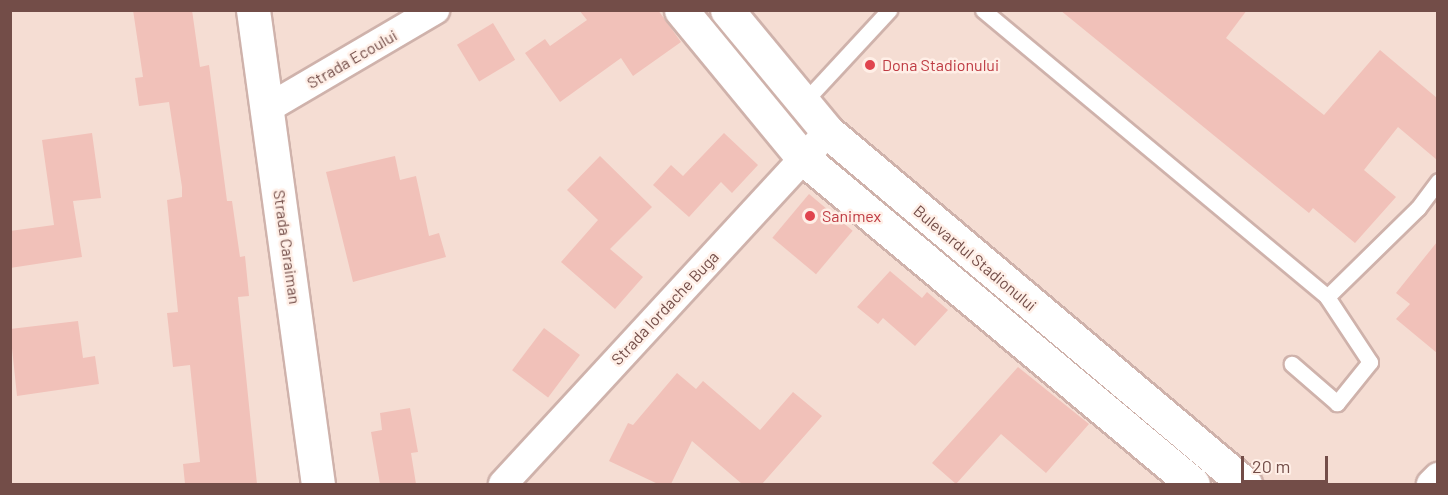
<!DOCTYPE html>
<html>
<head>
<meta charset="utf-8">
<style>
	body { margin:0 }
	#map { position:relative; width:1448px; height:495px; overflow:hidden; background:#fcebe1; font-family:Barlow,sans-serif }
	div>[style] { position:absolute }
	.residential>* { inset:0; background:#f5ddd3; transform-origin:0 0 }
	.building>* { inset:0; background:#f1c1b9; transform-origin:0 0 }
	.roads { filter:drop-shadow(2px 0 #cfb2ab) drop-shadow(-2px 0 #cfb2ab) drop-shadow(0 2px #cfb2ab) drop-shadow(0 -2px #cfb2ab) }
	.service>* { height:15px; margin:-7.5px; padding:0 7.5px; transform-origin:7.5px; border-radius:7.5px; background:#fff }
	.minor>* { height:28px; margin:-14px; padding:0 14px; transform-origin:14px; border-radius:14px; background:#fff }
	.secondary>* { height:33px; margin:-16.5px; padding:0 16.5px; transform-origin:16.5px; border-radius:16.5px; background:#fff }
	.dots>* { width:16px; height:16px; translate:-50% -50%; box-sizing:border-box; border:3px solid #ffefe7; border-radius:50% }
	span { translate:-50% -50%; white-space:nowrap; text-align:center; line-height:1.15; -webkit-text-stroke:5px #ffefe7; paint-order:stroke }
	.street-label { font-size:16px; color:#734d48 }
	.health-label { font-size:16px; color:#be3a42 }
	.left { translate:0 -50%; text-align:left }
	.frame { position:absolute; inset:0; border:12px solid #734d48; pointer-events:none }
	.scale { position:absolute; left:1241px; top:456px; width:87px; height:27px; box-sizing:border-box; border:3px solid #734d48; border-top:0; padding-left:8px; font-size:18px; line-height:21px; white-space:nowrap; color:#734d48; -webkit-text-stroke:4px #ffefe7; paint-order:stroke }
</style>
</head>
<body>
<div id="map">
	<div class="residential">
		<div style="left:11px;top:11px;width:1426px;height:473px"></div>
	</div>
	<div class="building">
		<div style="clip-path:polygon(133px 10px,192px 10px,200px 67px,209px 65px,227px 201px,232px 201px,240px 257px,245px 256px,249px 296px,238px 297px,257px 484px,185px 484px,183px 464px,200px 462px,190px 365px,173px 367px,167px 313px,178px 312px,167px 200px,182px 197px,182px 187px,169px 102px,139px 106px,135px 78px,143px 77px)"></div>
		<div style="clip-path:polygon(579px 10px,658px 10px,681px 42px,633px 76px,621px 58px,560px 102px,525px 53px,545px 39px,550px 46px,587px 20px)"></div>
		<div style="clip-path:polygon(1060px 10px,1247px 10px,1226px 38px,1324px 115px,1380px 50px,1437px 98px,1437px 160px,1398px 127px,1364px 170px,1396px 197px,1355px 243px,1313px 208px,1309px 213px)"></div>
		<div style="left:493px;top:23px;width:43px;height:42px;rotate:59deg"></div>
		<div style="clip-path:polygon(92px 133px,101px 198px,73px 201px,82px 257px,10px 268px,10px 231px,54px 225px,42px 140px)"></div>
		<div style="clip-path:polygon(724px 133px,758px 165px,732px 193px,721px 182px,689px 217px,653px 185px,671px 165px,683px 176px)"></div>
		<div style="clip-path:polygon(395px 156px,400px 180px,416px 176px,429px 236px,439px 233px,446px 257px,353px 282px,326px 172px)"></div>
		<div style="clip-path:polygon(600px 156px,652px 207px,610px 249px,643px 277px,615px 309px,561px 262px,598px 220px,567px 190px)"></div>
		<div style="left:809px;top:194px;width:57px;height:57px;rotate:40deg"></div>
		<div style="clip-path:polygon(1437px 242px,1437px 353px,1396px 319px,1410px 304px,1396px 293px)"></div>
		<div style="clip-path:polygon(890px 271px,922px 298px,927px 292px,948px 310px,915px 346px,883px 318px,878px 324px,857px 307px)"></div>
		<div style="clip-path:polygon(78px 321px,83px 358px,95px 356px,99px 384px,17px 396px,10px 329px)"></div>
		<div style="left:544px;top:328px;width:45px;height:53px;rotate:37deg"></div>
		<div style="clip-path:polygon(1018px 367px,1089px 424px,1046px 473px,1001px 434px,956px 484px,932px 463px)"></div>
		<div style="clip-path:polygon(677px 373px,696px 389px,703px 381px,760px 430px,793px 392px,822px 416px,762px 484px,742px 484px,692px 441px,671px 484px,658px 484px,609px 461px,628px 423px,633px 425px)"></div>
		<div style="clip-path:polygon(410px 408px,418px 452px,411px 453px,416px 484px,380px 484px,371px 432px,382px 430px,380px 413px)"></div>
	</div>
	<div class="roads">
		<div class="service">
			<div style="left:983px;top:10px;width:448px;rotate:39.8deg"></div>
			<div style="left:1327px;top:297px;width:78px;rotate:56.5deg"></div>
			<div style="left:1370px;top:362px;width:53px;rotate:128.8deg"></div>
			<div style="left:1337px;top:403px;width:60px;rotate:-139.1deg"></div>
			<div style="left:803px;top:103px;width:127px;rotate:-47.2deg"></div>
			<div style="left:1327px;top:297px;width:127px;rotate:-44.4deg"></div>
			<div style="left:1418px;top:208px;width:34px;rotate:-53deg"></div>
		</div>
		<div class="minor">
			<div style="left:268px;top:108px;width:194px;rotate:-30.4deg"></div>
			<div style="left:503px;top:484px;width:479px;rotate:-47.3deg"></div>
			<div style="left:1431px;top:484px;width:10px;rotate:-45deg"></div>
		</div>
		<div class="secondary">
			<div style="left:253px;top:10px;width:478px;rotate:82.2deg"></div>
			<div style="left:681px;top:10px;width:192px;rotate:50.5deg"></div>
			<div style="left:803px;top:158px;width:508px;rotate:39.89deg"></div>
			<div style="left:727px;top:10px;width:158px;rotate:50.4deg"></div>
			<div style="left:828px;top:132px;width:546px;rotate:40.17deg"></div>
		</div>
	</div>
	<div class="dots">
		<div style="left:870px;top:65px;background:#e0444e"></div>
		<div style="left:810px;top:216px;background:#e0444e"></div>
	</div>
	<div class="street-label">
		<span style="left:352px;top:59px;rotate:-30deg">Strada Ecoului</span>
		<span style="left:287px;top:247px;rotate:82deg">Strada Caraiman</span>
		<span style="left:975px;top:258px;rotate:40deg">Bulevardul Stadionului</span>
		<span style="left:665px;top:308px;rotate:-47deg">Strada Iordache Buga</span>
	</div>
	<div class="health-label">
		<span class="left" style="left:882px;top:65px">Dona Stadionului</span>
		<span class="left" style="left:822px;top:216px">Sanimex</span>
	</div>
	<div class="frame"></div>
	<div class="scale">20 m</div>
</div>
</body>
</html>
